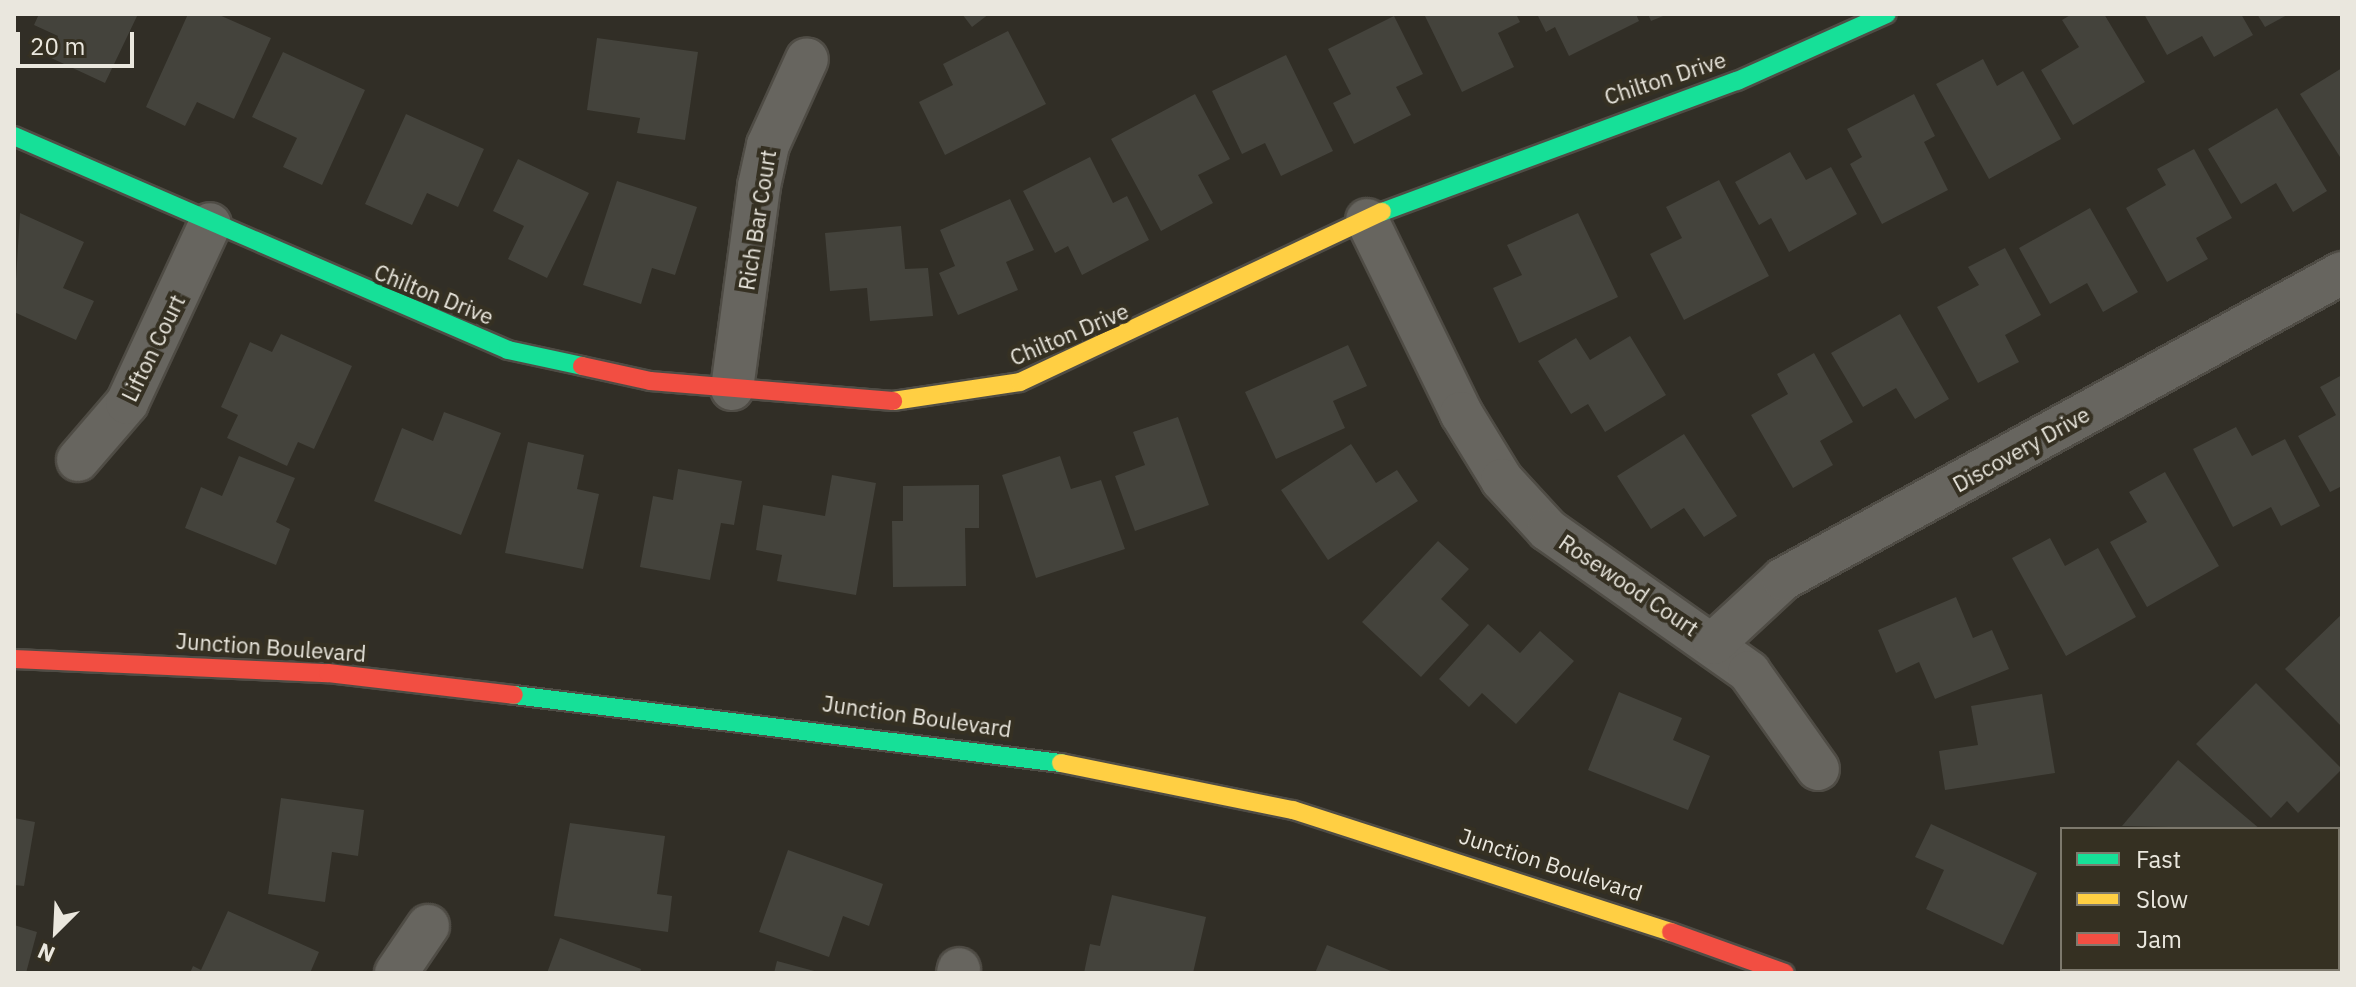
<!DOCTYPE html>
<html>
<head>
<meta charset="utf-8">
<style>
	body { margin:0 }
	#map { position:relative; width:2356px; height:987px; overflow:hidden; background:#312e26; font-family:"IBM Plex Sans",sans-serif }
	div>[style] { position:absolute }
	.building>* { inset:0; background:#44433c }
	.roads { filter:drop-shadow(2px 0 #4f4c45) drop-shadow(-2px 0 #4f4c45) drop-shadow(0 2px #4f4c45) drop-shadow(0 -2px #4f4c45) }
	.street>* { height:42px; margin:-21px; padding:0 21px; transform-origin:21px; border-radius:21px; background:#67655f }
	.fast>* { height:18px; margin:-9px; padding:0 9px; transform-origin:9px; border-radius:9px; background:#16e098 }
	.slow>* { height:18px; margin:-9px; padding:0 9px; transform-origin:9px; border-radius:9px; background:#ffcf43 }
	.jam>* { height:18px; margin:-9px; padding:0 9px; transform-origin:9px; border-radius:9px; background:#f24e42 }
	span { translate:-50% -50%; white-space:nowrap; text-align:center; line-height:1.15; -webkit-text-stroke:8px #353022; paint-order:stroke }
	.street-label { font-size:22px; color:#eae7de }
	.frame { position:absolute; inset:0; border:16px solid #eae7de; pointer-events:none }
	.legend { position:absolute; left:2060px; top:827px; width:280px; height:144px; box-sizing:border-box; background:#353022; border:2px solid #7d796d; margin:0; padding:10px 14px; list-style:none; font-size:24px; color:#eae7de }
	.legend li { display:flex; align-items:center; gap:16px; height:40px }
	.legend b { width:40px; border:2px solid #7d796d }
	.north { position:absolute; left:16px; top:891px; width:80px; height:80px; -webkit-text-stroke:6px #353022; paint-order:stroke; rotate:204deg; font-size:22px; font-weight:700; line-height:32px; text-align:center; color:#eae7de }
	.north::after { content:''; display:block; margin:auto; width:28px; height:36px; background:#eae7de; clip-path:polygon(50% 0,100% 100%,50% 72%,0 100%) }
	.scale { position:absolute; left:16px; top:32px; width:118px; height:36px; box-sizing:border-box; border:4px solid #eae7de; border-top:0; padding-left:10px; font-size:24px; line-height:28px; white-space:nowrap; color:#eae7de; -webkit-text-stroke:6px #353022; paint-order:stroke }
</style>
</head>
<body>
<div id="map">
	<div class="building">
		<div style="clip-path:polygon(39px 14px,138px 14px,105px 83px,49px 57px,58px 36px,34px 25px)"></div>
		<div style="clip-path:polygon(188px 14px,217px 14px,271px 38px,234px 119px,197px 102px,185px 126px,146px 107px)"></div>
		<div style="clip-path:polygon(962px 14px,989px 14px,972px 27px)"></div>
		<div style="clip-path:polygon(1424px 14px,1516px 14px,1520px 22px,1498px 33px,1514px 67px,1462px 92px)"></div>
		<div style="clip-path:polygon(1537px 14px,1636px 14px,1639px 21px,1569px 56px,1555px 27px,1546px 32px)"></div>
		<div style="clip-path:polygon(1648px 14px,1668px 14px,1651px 21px)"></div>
		<div style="clip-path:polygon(2072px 14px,2104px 14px,2145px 82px,2073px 125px,2041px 70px,2079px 47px,2062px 20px)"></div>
		<div style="clip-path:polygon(2144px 14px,2241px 14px,2253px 35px,2214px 57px,2202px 36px,2167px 55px)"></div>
		<div style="clip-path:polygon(2257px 14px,2289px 14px,2265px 27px)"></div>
		<div style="clip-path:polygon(1394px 16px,1423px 74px,1396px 87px,1411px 115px,1354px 144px,1333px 103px,1351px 94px,1328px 49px)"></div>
		<div style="clip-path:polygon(1008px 31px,1046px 104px,945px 155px,919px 102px,953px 85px,943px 64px)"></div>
		<div style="clip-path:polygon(597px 38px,698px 52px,685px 140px,637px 133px,640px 118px,587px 110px)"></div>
		<div style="clip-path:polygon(283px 52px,365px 90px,322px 185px,283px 167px,297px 138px,252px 117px)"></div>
		<div style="clip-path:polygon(1286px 55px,1333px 151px,1281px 176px,1265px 143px,1242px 154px,1212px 91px)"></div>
		<div style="clip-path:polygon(1983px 59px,1997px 86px,2023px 71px,2061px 139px,1989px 179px,1936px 84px)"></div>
		<div style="clip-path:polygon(2342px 68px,2342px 156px,2340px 157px,2300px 94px)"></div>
		<div style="clip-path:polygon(1195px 94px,1230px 159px,1198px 175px,1213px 203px,1161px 231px,1111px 139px)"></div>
		<div style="clip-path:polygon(1914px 94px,1935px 136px,1924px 142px,1948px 190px,1882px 224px,1850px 164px,1862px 157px,1847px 129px)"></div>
		<div style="clip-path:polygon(2277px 108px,2327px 191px,2293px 212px,2276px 183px,2241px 204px,2208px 149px)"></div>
		<div style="clip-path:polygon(406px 114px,484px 149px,458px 207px,427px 193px,412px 225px,365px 204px)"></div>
		<div style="clip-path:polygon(2194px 149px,2232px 218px,2196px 238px,2208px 259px,2167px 282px,2126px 208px,2166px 185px,2157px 169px)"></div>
		<div style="clip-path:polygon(1790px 152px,1806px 180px,1831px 167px,1857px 214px,1789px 252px,1771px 218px,1759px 225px,1735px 182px)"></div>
		<div style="clip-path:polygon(1090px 157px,1113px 203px,1127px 196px,1149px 240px,1082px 275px,1068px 246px,1055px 253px,1023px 191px)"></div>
		<div style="clip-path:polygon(518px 159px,589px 193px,547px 278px,508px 259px,524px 226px,493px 211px)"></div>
		<div style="clip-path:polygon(1719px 180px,1769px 276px,1684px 320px,1650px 254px,1682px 238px,1666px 207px)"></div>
		<div style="clip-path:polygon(617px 181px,697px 207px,675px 275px,652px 268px,641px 304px,583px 285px)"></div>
		<div style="clip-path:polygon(1010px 199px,1034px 250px,1006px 262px,1018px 290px,958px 315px,939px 273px,955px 266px,940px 230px)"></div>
		<div style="clip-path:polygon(2090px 208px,2138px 292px,2103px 312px,2087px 283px,2050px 304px,2019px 248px)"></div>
		<div style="clip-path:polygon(20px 213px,84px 242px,63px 288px,94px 301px,76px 340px,14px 312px)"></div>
		<div style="clip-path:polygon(1578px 213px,1618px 297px,1519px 343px,1493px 288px,1522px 275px,1507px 245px)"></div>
		<div style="clip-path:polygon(901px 226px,905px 269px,928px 268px,933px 316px,870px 321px,867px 288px,830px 291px,825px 233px)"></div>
		<div style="clip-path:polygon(2005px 248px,2041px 315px,2005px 335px,2019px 362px,1978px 383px,1937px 307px,1979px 285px,1968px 267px)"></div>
		<div style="clip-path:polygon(1900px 314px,1949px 399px,1915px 419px,1896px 388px,1863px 407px,1831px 353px)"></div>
		<div style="clip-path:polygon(281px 334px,352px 366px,314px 449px,298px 442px,287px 466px,227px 438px,238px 415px,221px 407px,250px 342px,272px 352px)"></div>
		<div style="clip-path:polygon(1630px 336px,1666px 395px,1605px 432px,1588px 404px,1571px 414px,1538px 361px,1576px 338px,1590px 360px)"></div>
		<div style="clip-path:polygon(1348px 345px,1367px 386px,1333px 401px,1345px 428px,1276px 459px,1245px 392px)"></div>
		<div style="clip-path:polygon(1814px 353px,1853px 422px,1820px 441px,1833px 465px,1793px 488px,1751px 415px,1788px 394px,1777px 374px)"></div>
		<div style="clip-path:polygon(2342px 375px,2342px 486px,2330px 492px,2298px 436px,2336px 415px,2320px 387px)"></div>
		<div style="clip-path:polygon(444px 412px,501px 433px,461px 535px,374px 501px,402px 428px,433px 441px)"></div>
		<div style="clip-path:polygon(1178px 417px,1209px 505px,1135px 531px,1115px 476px,1145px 465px,1133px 432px)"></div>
		<div style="clip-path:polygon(2236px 427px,2252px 456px,2285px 439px,2320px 506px,2281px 526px,2271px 507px,2233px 527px,2193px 449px)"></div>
		<div style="clip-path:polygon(1684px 434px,1737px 516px,1704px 537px,1684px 508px,1651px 529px,1617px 476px)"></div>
		<div style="clip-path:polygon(528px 442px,584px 455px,577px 489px,599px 494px,583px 569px,505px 553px)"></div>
		<div style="clip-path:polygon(1351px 444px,1376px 483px,1397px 470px,1418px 501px,1328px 560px,1281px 490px)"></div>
		<div style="clip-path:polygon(239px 456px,295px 478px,276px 522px,290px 529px,276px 565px,185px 528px,201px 487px,222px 496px)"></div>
		<div style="clip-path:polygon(1060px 456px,1071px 489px,1101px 480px,1125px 549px,1036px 578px,1002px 475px)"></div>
		<div style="clip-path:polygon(678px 469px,742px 481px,734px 525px,721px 523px,710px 580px,640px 567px,653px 496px,673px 500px)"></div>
		<div style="clip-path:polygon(2165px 472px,2219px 566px,2147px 607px,2110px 542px,2147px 522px,2129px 492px)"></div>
		<div style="clip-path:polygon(832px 475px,876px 483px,856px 595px,777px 581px,782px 555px,756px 550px,763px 505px,825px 516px)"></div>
		<div style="clip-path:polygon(979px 485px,979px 528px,965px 528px,966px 586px,893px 587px,892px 521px,903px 521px,903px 486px)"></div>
		<div style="clip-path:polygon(2050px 538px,2065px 566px,2098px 548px,2136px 617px,2066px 656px,2012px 558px)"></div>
		<div style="clip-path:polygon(1438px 541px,1469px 569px,1441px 599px,1469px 625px,1421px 677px,1362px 622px)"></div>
		<div style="clip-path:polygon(1956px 597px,1973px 638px,1992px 630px,2009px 669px,1935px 699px,1919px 662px,1896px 673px,1878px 630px)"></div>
		<div style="clip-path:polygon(2342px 614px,2342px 727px,2285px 669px)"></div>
		<div style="clip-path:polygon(1488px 624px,1520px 653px,1540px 631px,1574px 661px,1516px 724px,1482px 693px,1469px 707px,1439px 679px)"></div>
		<div style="clip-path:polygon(2256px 683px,2342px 769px,2298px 813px,2287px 801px,2271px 818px,2196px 744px)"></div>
		<div style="clip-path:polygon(1619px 692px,1682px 718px,1673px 740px,1710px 756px,1688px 810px,1588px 770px)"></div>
		<div style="clip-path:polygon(2042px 694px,2055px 773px,1945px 790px,1939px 751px,1978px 745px,1971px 706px)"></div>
		<div style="clip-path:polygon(2178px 760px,2260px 829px,2122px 826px)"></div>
		<div style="clip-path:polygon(281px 798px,364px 810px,358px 856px,332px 852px,325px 902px,268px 894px)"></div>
		<div style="clip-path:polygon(14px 818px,35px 822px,24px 886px,14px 885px)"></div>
		<div style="clip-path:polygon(570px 823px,665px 836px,657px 894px,672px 896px,668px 932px,554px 916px)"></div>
		<div style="clip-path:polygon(1931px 824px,2037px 873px,2003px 945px,1926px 909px,1944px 870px,1915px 857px)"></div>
		<div style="clip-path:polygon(788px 850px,883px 884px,869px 926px,843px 916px,829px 957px,759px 932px)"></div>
		<div style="clip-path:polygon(1112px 895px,1206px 917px,1193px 973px,1084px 973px,1090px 944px,1100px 946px)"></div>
		<div style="clip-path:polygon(228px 911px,319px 952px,310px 973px,190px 973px,193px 966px,201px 970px)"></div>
		<div style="clip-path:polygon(14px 925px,37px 932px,26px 973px,14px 973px)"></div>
		<div style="clip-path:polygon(560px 938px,641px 969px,640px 973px,547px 973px)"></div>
		<div style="clip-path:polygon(1327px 945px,1396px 973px,1315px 973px)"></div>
		<div style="clip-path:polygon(777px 961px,818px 972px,818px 973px,774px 973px)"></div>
	</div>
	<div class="roads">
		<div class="street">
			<div style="left:1367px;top:220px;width:215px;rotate:64deg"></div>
			<div style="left:1461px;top:413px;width:79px;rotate:58.5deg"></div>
			<div style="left:1502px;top:480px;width:68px;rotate:47.4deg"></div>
			<div style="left:1548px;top:530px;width:246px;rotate:35.2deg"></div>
			<div style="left:1749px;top:672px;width:119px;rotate:54.6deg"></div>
			<div style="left:732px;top:389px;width:205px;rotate:-82.4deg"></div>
			<div style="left:759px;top:186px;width:42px;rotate:-77.6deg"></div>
			<div style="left:768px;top:145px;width:94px;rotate:-65.6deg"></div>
			<div style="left:78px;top:460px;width:75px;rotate:-49.3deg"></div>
			<div style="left:127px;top:403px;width:197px;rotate:-65.1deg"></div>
			<div style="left:1714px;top:643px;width:94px;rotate:-42.8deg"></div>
			<div style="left:1783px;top:579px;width:637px;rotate:-28.7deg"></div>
			<div style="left:2338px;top:868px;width:6px;rotate:-45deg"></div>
			<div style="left:396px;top:973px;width:57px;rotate:-55.8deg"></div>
			<div style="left:958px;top:973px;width:4px;rotate:-76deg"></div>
			<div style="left:2257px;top:973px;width:5px;rotate:-53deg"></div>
		</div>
		<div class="fast">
			<div style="left:14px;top:136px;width:538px;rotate:23.42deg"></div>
			<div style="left:508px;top:350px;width:76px;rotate:12.2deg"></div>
			<div style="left:1382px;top:212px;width:378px;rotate:-20.3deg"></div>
			<div style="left:1737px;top:81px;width:164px;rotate:-24.1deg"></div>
			<div style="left:514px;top:695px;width:551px;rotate:7.09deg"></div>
		</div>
		<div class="slow">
			<div style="left:893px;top:401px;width:128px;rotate:-8.5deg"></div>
			<div style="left:1020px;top:382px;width:400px;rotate:-25.2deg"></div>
			<div style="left:1061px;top:763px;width:237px;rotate:11.5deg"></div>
			<div style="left:1293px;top:810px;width:397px;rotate:17.9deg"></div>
		</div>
		<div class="jam">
			<div style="left:582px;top:366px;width:70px;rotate:12.4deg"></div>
			<div style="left:650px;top:381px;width:244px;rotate:4.7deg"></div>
			<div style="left:14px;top:659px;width:314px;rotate:2.6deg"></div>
			<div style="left:328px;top:673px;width:187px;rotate:6.7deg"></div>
			<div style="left:1671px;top:932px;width:121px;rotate:19.8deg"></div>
		</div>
	</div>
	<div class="street-label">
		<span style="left:1665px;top:78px;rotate:-18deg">Chilton Drive</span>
		<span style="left:757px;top:220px;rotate:-81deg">Rich Bar Court</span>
		<span style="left:434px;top:294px;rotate:22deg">Chilton Drive</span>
		<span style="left:1069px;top:334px;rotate:-23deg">Chilton Drive</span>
		<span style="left:153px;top:348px;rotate:-64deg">Lifton Court</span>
		<span style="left:2021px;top:449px;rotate:-29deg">Discovery Drive</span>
		<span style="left:1629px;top:585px;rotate:34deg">Rosewood Court</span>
		<span style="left:271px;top:647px;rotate:4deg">Junction Boulevard</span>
		<span style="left:917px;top:716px;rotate:8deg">Junction Boulevard</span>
		<span style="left:1551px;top:864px;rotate:18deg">Junction Boulevard</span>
	</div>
	<div class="frame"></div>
	<ul class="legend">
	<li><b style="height:10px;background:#16e098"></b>Fast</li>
	<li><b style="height:10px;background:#ffcf43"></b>Slow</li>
	<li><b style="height:10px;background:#f24e42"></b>Jam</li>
	</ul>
	<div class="north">N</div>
	<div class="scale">20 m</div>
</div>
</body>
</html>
